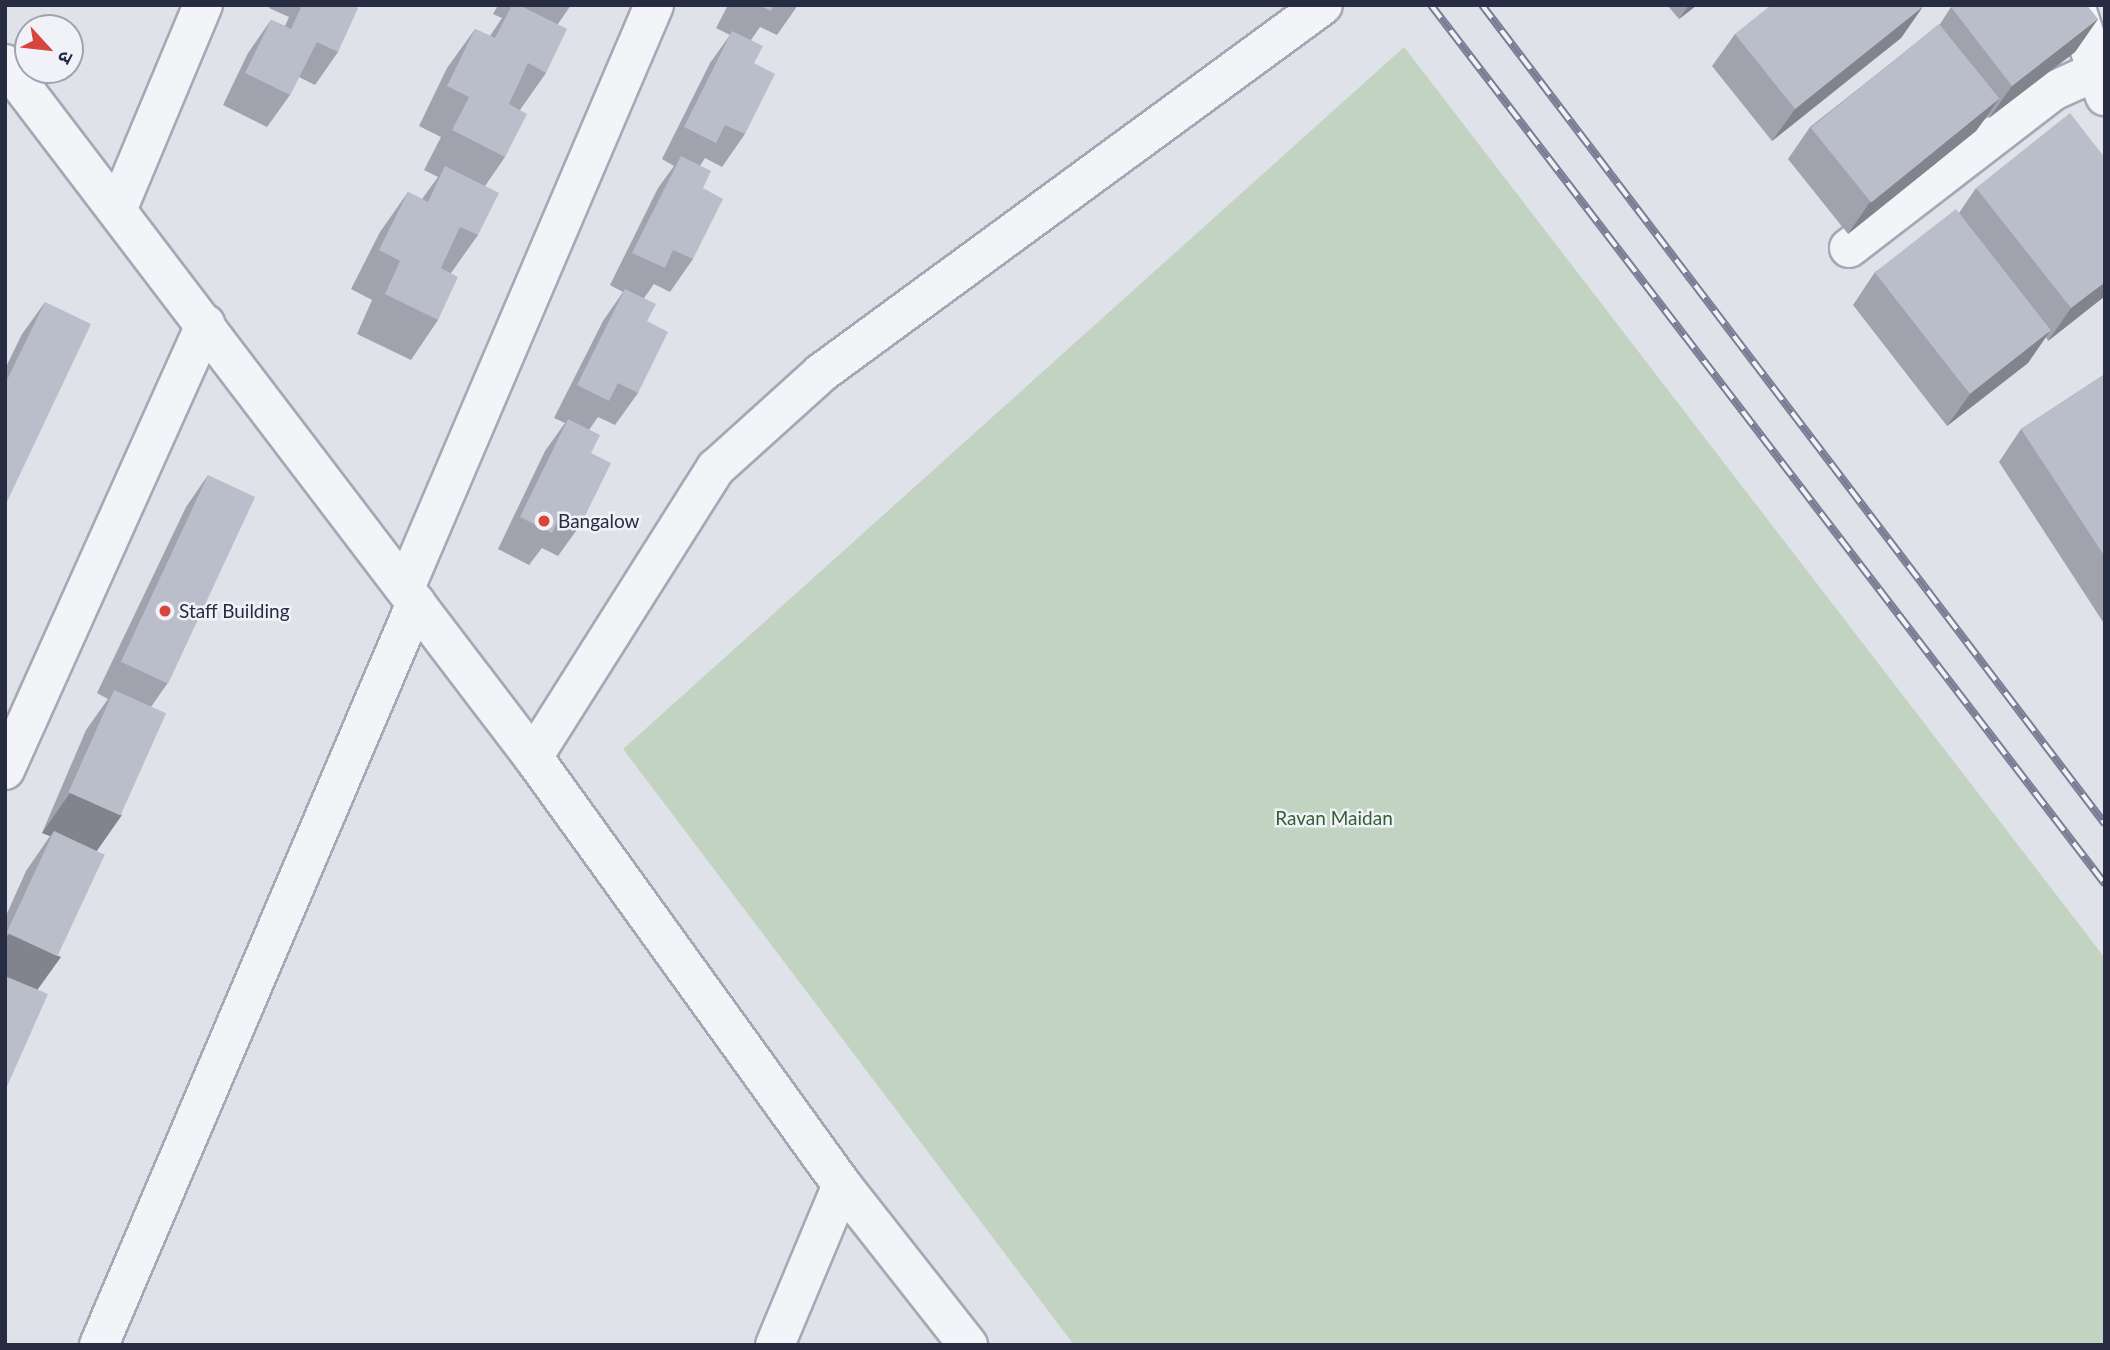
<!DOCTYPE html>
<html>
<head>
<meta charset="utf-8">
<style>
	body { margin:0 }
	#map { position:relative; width:2110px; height:1350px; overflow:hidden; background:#e0e2ea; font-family:Lato,"Noto Sans Devanagari",sans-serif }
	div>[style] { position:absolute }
	.green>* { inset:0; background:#c2d4c1 }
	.roads { filter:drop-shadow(2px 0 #a5a8b5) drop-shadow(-2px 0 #a5a8b5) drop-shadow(0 2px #a5a8b5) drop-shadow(0 -2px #a5a8b5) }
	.minor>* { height:38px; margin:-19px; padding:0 19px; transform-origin:19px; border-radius:19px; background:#f3f4f8 }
	.rail>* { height:8px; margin-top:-4px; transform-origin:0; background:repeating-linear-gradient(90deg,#f0f2f7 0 16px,#797e95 0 32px); box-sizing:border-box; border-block:2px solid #797e95 }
	.wall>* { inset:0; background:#a0a3ae }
	.shaded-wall>* { inset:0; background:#82848d }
	.building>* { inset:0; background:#babdca; transform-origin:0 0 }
	.dots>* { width:19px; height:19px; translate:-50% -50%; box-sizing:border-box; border:4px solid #f0f2f7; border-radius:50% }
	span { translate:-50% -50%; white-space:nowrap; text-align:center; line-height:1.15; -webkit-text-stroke:5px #f0f2f7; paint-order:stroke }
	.poi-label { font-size:19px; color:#282c43 }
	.left { translate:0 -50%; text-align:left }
	.park-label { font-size:19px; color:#345f35 }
	.frame { position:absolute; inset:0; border:7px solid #282c43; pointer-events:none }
	.north { position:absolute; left:14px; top:14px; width:70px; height:70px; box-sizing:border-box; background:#f0f2f7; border:2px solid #a0a3af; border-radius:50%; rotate:117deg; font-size:19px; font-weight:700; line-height:28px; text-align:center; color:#282c43 }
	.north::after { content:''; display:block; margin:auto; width:24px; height:32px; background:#d6453e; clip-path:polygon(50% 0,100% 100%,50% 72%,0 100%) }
</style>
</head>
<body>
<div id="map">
	<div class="green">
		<div style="clip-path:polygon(1404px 47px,2105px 958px,2105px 1345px,1074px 1345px,623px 749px)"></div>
	</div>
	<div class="roads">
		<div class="minor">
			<div style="left:2075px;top:5px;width:96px;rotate:71.8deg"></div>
			<div style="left:5px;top:64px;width:871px;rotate:52.7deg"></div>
			<div style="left:533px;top:757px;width:528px;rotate:54.17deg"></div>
			<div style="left:842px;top:1185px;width:204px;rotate:51.8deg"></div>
			<div style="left:118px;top:208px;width:220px;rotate:-67.3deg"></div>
			<div style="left:1849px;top:248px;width:257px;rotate:-37.6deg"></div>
			<div style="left:2053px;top:91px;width:48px;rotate:-24.4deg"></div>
			<div style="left:405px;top:588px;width:634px;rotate:-66.87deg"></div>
			<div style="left:533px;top:757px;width:342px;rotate:-57.7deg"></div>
			<div style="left:716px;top:468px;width:142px;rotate:-42.1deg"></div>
			<div style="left:821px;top:373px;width:622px;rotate:-36.24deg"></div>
			<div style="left:5px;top:770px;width:489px;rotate:-65.8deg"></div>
			<div style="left:99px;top:1345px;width:807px;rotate:-66.87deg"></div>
			<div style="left:775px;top:1345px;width:173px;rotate:-67.3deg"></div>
		</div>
	</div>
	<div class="rail">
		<div style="left:1431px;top:5px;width:1108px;rotate:52.52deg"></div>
		<div style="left:1482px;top:5px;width:1029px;rotate:52.74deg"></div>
	</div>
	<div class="wall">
		<div style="clip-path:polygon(270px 5px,352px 5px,338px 52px,315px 85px,299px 77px,290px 95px,267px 127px,223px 105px,248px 53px,271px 20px,285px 26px,289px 17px,269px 8px)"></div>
		<div style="clip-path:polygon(498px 5px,571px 5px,558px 24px,546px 73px,520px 110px,505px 157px,485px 186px,478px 235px,451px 273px,438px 320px,411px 360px,357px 334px,372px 300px,351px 289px,380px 232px,408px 192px,422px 199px,438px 177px,424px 170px,441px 137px,419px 126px,447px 68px,475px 29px,490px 36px,502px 18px,493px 14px)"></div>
		<div style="clip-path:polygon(728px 5px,798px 5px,777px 35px,760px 27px,751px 40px,754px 63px,745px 134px,722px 167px,705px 158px,700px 166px,703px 188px,693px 259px,670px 292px,654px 284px,644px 298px,647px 321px,638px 393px,615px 425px,598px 417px,589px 430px,591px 453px,581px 524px,558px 556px,542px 548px,529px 565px,498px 549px,545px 451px,565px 423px,554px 418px,603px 321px,623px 292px,610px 285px,658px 188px,674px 166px,662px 159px,710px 63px,730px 35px,716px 28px)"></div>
		<div style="clip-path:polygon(1667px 5px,1697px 5px,1679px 19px)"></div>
		<div style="clip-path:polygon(1924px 5px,1901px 38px,1772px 141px,1712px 66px,1735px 34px)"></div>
		<div style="clip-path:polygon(1951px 7px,2098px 19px,2075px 52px,1989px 118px,1987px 116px,1976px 131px,1848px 234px,1788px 159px,1810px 127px,1940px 24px)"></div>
		<div style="clip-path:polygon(1976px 188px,2105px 296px,2048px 341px,2046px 337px,2028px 363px,1947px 426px,1853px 305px,1875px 272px,1959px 213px)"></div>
		<div style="clip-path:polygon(45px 302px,5px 506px,5px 369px,22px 334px)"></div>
		<div style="clip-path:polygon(2105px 374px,2105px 625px,1999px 462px,2021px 429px)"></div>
		<div style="clip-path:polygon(208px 475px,167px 684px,151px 707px,97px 851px,37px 990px,5px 1091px,5px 918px,26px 871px,50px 836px,42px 833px,86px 730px,108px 699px,97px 693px,186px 507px)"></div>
	</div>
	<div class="shaded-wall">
		<div style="clip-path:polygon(1689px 5px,1697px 5px,1679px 19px)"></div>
		<div style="clip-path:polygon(1921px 5px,1924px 5px,1901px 38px,1772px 141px,1795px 109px)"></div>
		<div style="clip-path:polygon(2098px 19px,2075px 52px,1989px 118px,2012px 86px)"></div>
		<div style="clip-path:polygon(1999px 99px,1976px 131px,1848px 234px,1870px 202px)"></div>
		<div style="clip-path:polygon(2105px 282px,2105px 296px,2048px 341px,2071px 308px)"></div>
		<div style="clip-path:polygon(2050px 331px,2028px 363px,1947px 426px,1970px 394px)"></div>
		<div style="clip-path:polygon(70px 793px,122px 815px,94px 855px,54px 831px,50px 836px,42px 833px)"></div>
		<div style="clip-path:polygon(9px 934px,61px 957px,33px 996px,5px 985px,5px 939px)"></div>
	</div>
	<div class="building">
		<div style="clip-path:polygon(302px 5px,352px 5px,358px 8px,338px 52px,317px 42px,290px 95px,245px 73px,271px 20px,291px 29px)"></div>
		<div style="clip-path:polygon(512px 5px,519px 5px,567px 29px,546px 73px,528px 63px,509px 104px,527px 114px,505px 157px,452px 130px,469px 97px,447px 86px,475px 29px,495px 38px)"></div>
		<div style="clip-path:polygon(758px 5px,774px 5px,771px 11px)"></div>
		<div style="clip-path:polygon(1771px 5px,1923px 5px,1924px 6px,1795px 109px,1735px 34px)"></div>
		<div style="clip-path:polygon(1954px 5px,2087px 5px,2098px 19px,2012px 86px,1951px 7px)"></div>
		<div style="left:1939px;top:24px;width:96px;height:165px;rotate:51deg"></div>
		<div style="clip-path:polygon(732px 31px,763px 46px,754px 63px,775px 74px,745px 134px,725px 125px,716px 143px,684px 127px)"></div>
		<div style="clip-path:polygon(2070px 113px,2105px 158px,2105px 282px,2071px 308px,1976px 188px)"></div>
		<div style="clip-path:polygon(681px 156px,711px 171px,703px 188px,723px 199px,693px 259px,673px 250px,665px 268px,632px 253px)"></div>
		<div style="clip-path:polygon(445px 166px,499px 193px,478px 235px,460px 227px,441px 268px,458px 277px,438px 320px,385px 294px,400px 261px,379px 250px,408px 192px,428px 202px)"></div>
		<div style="left:1956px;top:209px;width:154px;height:103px;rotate:52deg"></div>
		<div style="clip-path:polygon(625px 289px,656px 304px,647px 321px,668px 332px,638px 393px,618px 383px,609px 401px,577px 385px)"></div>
		<div style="clip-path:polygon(45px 302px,91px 324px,5px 506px,5px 384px)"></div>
		<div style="clip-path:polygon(2105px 374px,2105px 557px,2021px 429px)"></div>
		<div style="clip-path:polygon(568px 419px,600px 435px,591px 453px,611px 463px,581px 524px,561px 514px,552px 533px,520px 517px)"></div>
		<div style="left:208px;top:475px;width:52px;height:206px;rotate:25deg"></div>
		<div style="left:114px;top:690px;width:57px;height:112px;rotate:24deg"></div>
		<div style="left:54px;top:831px;width:56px;height:112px;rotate:25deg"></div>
		<div style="clip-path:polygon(5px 976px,48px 994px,5px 1091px)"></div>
	</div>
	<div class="dots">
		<div style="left:544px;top:521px;background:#d6453e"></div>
		<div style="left:165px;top:611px;background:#d6453e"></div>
	</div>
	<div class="poi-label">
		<span class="left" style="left:558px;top:521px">Bangalow</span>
		<span class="left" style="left:179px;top:611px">Staff Building</span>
	</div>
	<div class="park-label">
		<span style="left:1334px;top:818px">Ravan Maidan</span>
	</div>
	<div class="frame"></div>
	<div class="north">उ</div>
</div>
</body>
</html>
